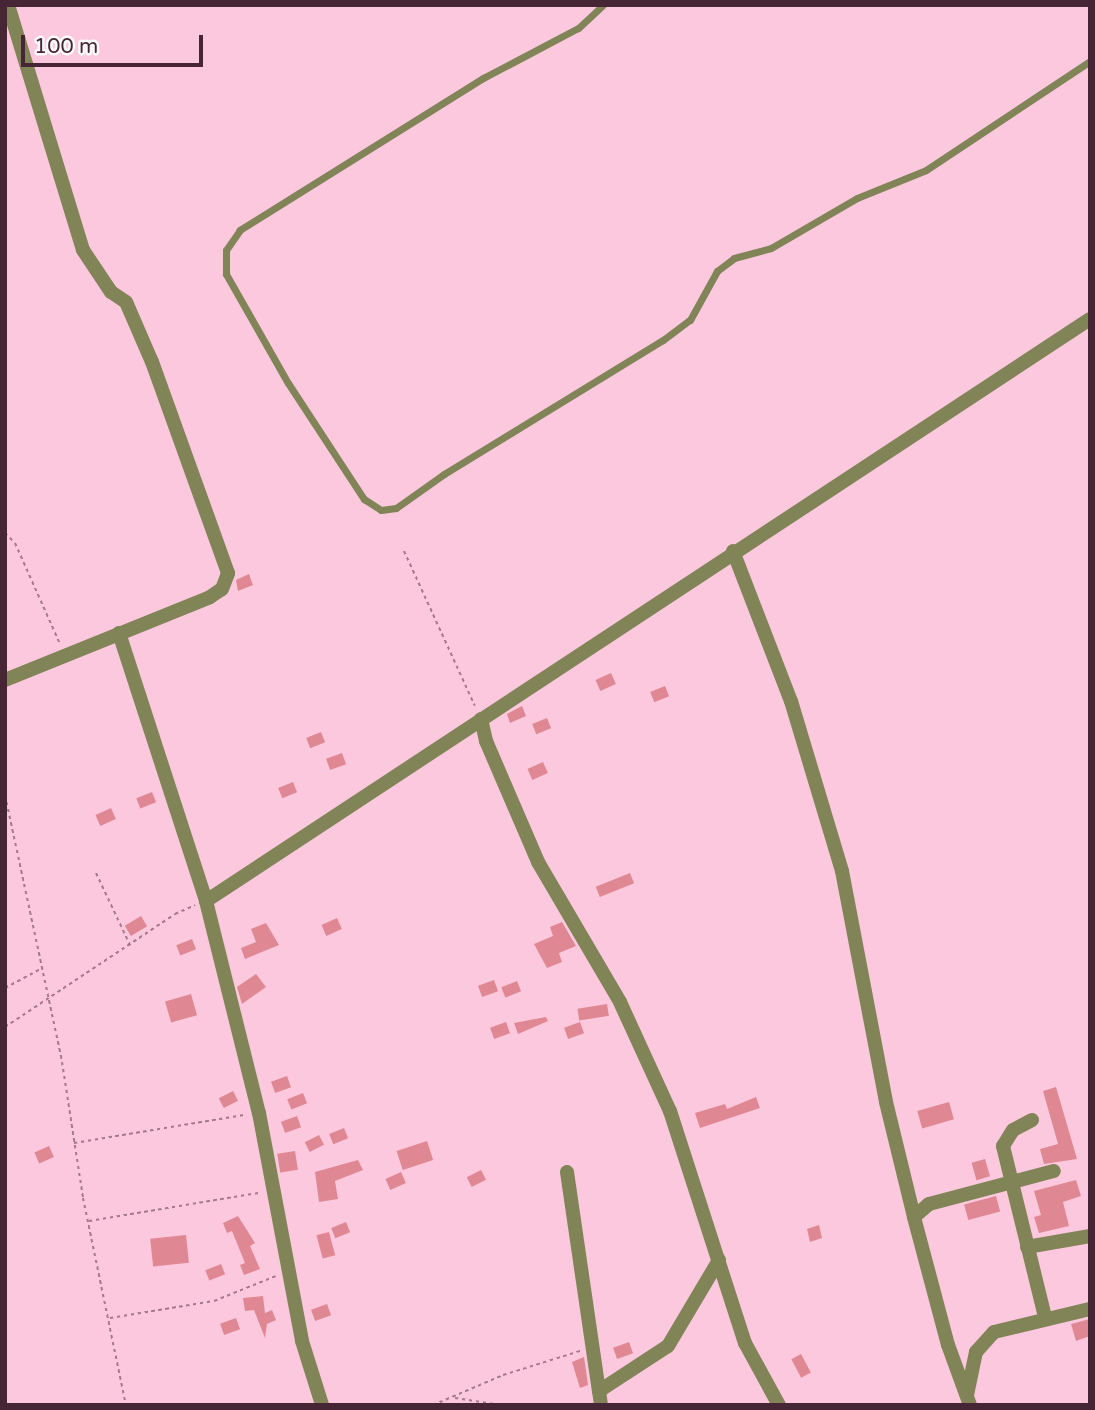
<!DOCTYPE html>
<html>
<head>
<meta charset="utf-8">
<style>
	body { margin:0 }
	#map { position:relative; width:1095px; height:1410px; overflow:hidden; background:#fcc8dd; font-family:"Varela Round",sans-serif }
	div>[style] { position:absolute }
	.building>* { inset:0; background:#df8893; transform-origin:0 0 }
	.path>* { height:2px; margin-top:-1px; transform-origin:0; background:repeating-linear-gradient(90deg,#a47a8b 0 3.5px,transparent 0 7px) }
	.lane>* { height:7px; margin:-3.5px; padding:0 3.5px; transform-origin:3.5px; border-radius:3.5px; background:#808457 }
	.street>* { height:14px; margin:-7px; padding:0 7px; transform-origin:7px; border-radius:7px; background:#808457 }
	span { translate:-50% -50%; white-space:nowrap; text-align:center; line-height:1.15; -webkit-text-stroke:6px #fafafa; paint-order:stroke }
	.frame { position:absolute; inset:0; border:7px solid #462634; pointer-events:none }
	.scale { position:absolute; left:21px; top:35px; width:182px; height:32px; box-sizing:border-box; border:4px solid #462634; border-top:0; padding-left:9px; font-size:21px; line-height:24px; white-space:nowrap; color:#462634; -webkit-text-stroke:5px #fafafa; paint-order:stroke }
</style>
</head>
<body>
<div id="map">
	<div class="building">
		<div style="clip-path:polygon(249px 574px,253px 585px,238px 591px,236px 580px)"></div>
		<div style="left:611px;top:673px;width:12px;height:17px;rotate:66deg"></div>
		<div style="left:665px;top:686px;width:11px;height:16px;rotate:68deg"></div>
		<div style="clip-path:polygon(522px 706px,526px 716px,510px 723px,507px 714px)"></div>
		<div style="left:547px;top:718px;width:11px;height:16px;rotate:68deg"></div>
		<div style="left:321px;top:732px;width:11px;height:16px;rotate:68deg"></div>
		<div style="left:342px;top:753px;width:12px;height:17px;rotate:70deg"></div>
		<div style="left:543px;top:762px;width:12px;height:17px;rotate:66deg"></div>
		<div style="left:293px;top:782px;width:11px;height:16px;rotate:68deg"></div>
		<div style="left:152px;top:792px;width:11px;height:17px;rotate:68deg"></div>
		<div style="left:111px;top:808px;width:12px;height:17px;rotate:66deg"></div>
		<div style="left:630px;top:873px;width:11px;height:37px;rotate:68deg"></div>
		<div style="left:141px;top:916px;width:12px;height:19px;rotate:59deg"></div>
		<div style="left:337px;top:918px;width:12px;height:17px;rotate:66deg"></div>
		<div style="clip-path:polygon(562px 922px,576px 946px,559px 953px,562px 962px,547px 968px,534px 944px,553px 936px,550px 927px)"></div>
		<div style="clip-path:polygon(266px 923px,279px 945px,245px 959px,241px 948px,256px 942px,251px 929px)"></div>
		<div style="left:192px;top:939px;width:11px;height:17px;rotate:68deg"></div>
		<div style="clip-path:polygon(256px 974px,266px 987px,242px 1004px,237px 987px)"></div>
		<div style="left:494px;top:980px;width:12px;height:17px;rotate:70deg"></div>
		<div style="left:517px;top:981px;width:11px;height:17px;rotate:68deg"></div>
		<div style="left:191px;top:994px;width:22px;height:27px;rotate:74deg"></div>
		<div style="left:607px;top:1004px;width:12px;height:30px;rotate:81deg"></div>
		<div style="clip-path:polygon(546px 1017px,548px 1021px,518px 1034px,514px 1023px)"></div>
		<div style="left:506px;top:1022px;width:12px;height:17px;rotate:70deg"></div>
		<div style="left:580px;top:1022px;width:12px;height:17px;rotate:70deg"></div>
		<div style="left:287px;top:1076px;width:12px;height:17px;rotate:70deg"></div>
		<div style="clip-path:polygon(1056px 1087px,1077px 1159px,1044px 1164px,1040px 1149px,1058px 1144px,1043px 1091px)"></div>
		<div style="left:233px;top:1091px;width:11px;height:16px;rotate:63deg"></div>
		<div style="left:303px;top:1093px;width:11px;height:17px;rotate:68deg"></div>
		<div style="clip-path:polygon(756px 1097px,760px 1108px,700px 1128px,695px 1113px,725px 1104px,727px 1109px)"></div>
		<div style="left:949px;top:1102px;width:18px;height:33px;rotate:74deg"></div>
		<div style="left:297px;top:1116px;width:12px;height:17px;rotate:70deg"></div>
		<div style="left:344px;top:1128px;width:11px;height:16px;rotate:68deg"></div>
		<div style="left:319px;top:1135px;width:11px;height:16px;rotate:63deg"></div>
		<div style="left:427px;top:1141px;width:20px;height:32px;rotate:72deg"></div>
		<div style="left:49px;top:1146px;width:12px;height:16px;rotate:66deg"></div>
		<div style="left:295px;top:1151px;width:19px;height:18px;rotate:81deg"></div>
		<div style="left:985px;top:1159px;width:18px;height:14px;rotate:74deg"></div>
		<div style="clip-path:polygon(358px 1160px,363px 1170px,335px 1181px,338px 1199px,319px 1202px,315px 1172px)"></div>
		<div style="left:481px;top:1170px;width:11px;height:16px;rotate:63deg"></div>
		<div style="left:401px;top:1172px;width:12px;height:17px;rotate:66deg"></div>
		<div style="clip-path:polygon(1076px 1180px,1081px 1196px,1063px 1202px,1069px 1226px,1039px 1233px,1034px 1217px,1041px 1215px,1034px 1191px)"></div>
		<div style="left:996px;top:1196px;width:16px;height:33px;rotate:75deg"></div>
		<div style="clip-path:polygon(238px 1216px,255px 1243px,250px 1246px,260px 1269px,244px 1275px,240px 1265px,245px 1263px,232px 1231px,227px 1233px,223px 1223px)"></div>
		<div style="left:346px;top:1222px;width:11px;height:16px;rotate:68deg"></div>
		<div style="clip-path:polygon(819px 1225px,822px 1238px,810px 1242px,807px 1229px)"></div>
		<div style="left:329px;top:1232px;width:24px;height:13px;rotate:75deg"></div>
		<div style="left:186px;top:1235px;width:28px;height:36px;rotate:84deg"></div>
		<div style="left:221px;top:1264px;width:11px;height:17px;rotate:68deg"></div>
		<div style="clip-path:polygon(263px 1296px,265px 1313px,272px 1310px,276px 1320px,267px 1324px,265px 1338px,254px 1310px,245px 1311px,243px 1298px)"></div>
		<div style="left:327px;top:1304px;width:12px;height:17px;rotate:70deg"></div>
		<div style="left:236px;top:1318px;width:12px;height:17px;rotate:70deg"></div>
		<div style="clip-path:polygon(1090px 1319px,1090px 1336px,1076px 1341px,1071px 1324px)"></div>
		<div style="left:629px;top:1342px;width:12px;height:17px;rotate:70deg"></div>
		<div style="left:801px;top:1354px;width:21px;height:11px;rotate:62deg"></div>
		<div style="clip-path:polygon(584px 1357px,588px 1385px,580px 1388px,572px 1362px)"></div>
	</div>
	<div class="path">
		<div style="left:5px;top:533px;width:14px;rotate:45deg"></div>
		<div style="left:15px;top:543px;width:111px;rotate:66deg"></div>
		<div style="left:404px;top:551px;width:170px;rotate:65.4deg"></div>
		<div style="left:5px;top:795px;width:273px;rotate:77.9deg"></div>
		<div style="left:62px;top:1062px;width:138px;rotate:81.2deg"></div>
		<div style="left:83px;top:1198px;width:211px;rotate:78.3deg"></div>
		<div style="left:96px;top:873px;width:80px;rotate:64.7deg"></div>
		<div style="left:5px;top:988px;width:40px;rotate:-28deg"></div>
		<div style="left:5px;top:1027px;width:204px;rotate:-33.6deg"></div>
		<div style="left:175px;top:914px;width:22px;rotate:-24deg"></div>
		<div style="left:74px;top:1143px;width:172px;rotate:-9.4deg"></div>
		<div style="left:89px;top:1221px;width:172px;rotate:-9.4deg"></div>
		<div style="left:110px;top:1318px;width:105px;rotate:-9.3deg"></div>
		<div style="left:214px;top:1301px;width:67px;rotate:-22deg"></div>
		<div style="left:455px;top:1398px;width:46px;rotate:8.8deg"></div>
		<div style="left:433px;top:1405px;width:76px;rotate:-23.2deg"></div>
		<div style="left:503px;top:1375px;width:81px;rotate:-17.3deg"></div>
	</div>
	<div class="lane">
		<div style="left:603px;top:5px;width:34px;rotate:137deg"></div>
		<div style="left:578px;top:28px;width:107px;rotate:152.2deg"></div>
		<div style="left:483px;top:78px;width:287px;rotate:148deg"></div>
		<div style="left:240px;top:230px;width:24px;rotate:125deg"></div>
		<div style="left:226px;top:250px;width:24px;rotate:90deg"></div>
		<div style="left:226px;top:274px;width:125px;rotate:60.4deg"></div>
		<div style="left:288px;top:383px;width:139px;rotate:56.8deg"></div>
		<div style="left:364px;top:499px;width:20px;rotate:33deg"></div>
		<div style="left:381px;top:510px;width:15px;rotate:-8deg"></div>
		<div style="left:396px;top:508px;width:59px;rotate:-35.3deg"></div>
		<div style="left:444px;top:474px;width:257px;rotate:-31.5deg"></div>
		<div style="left:663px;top:340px;width:34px;rotate:-37deg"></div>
		<div style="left:690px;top:320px;width:56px;rotate:-61.1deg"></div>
		<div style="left:717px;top:271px;width:21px;rotate:-37deg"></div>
		<div style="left:734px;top:258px;width:38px;rotate:-15deg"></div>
		<div style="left:771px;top:248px;width:99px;rotate:-30.2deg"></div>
		<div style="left:857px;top:198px;width:74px;rotate:-22.1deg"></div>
		<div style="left:926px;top:170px;width:197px;rotate:-33.6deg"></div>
	</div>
	<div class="street">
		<div style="left:733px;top:551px;width:161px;rotate:68.9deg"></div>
		<div style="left:791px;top:701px;width:177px;rotate:73.3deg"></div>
		<div style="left:842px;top:871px;width:235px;rotate:79.2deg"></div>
		<div style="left:886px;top:1102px;width:118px;rotate:76.3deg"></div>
		<div style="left:119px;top:633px;width:282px;rotate:72deg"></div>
		<div style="left:206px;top:901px;width:219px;rotate:76deg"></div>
		<div style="left:259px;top:1113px;width:232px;rotate:79.3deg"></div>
		<div style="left:302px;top:1341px;width:67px;rotate:72.6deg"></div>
		<div style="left:5px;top:680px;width:221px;rotate:-22deg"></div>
		<div style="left:210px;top:597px;width:14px;rotate:-34deg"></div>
		<div style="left:222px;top:589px;width:17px;rotate:-69deg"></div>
		<div style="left:228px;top:573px;width:224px;rotate:-109.8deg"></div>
		<div style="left:152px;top:362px;width:65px;rotate:-113.4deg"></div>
		<div style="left:126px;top:302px;width:18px;rotate:-146deg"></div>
		<div style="left:111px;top:292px;width:50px;rotate:-123.7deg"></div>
		<div style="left:83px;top:250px;width:256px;rotate:-107deg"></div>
		<div style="left:481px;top:719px;width:23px;rotate:77deg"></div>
		<div style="left:486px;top:741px;width:132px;rotate:66.7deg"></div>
		<div style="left:538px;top:862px;width:162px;rotate:59.6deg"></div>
		<div style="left:620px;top:1002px;width:120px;rotate:65.4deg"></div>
		<div style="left:670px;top:1111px;width:244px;rotate:72.1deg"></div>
		<div style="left:745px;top:1343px;width:71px;rotate:61.3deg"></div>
		<div style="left:206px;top:901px;width:1058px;rotate:-33.36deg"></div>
		<div style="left:1032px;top:1120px;width:21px;rotate:152deg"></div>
		<div style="left:1013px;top:1130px;width:19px;rotate:122deg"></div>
		<div style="left:1003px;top:1146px;width:176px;rotate:76.2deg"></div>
		<div style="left:567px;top:1172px;width:221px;rotate:81.7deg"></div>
		<div style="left:1027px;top:1247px;width:64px;rotate:-9.9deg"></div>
		<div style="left:967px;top:1395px;width:44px;rotate:-78.2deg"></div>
		<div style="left:976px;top:1352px;width:27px;rotate:-48deg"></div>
		<div style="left:994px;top:1332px;width:99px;rotate:-13.5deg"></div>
		<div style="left:601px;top:1405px;width:14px;rotate:-98deg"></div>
		<div style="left:599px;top:1391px;width:82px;rotate:-33.1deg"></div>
		<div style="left:668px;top:1346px;width:100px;rotate:-59.3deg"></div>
		<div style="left:970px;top:1405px;width:64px;rotate:-110.1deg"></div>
		<div style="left:948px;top:1345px;width:132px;rotate:-104.9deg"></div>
		<div style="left:914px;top:1217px;width:20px;rotate:-41deg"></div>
		<div style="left:929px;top:1204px;width:129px;rotate:-14.8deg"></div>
	</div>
	<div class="frame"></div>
	<div class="scale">100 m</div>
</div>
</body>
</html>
